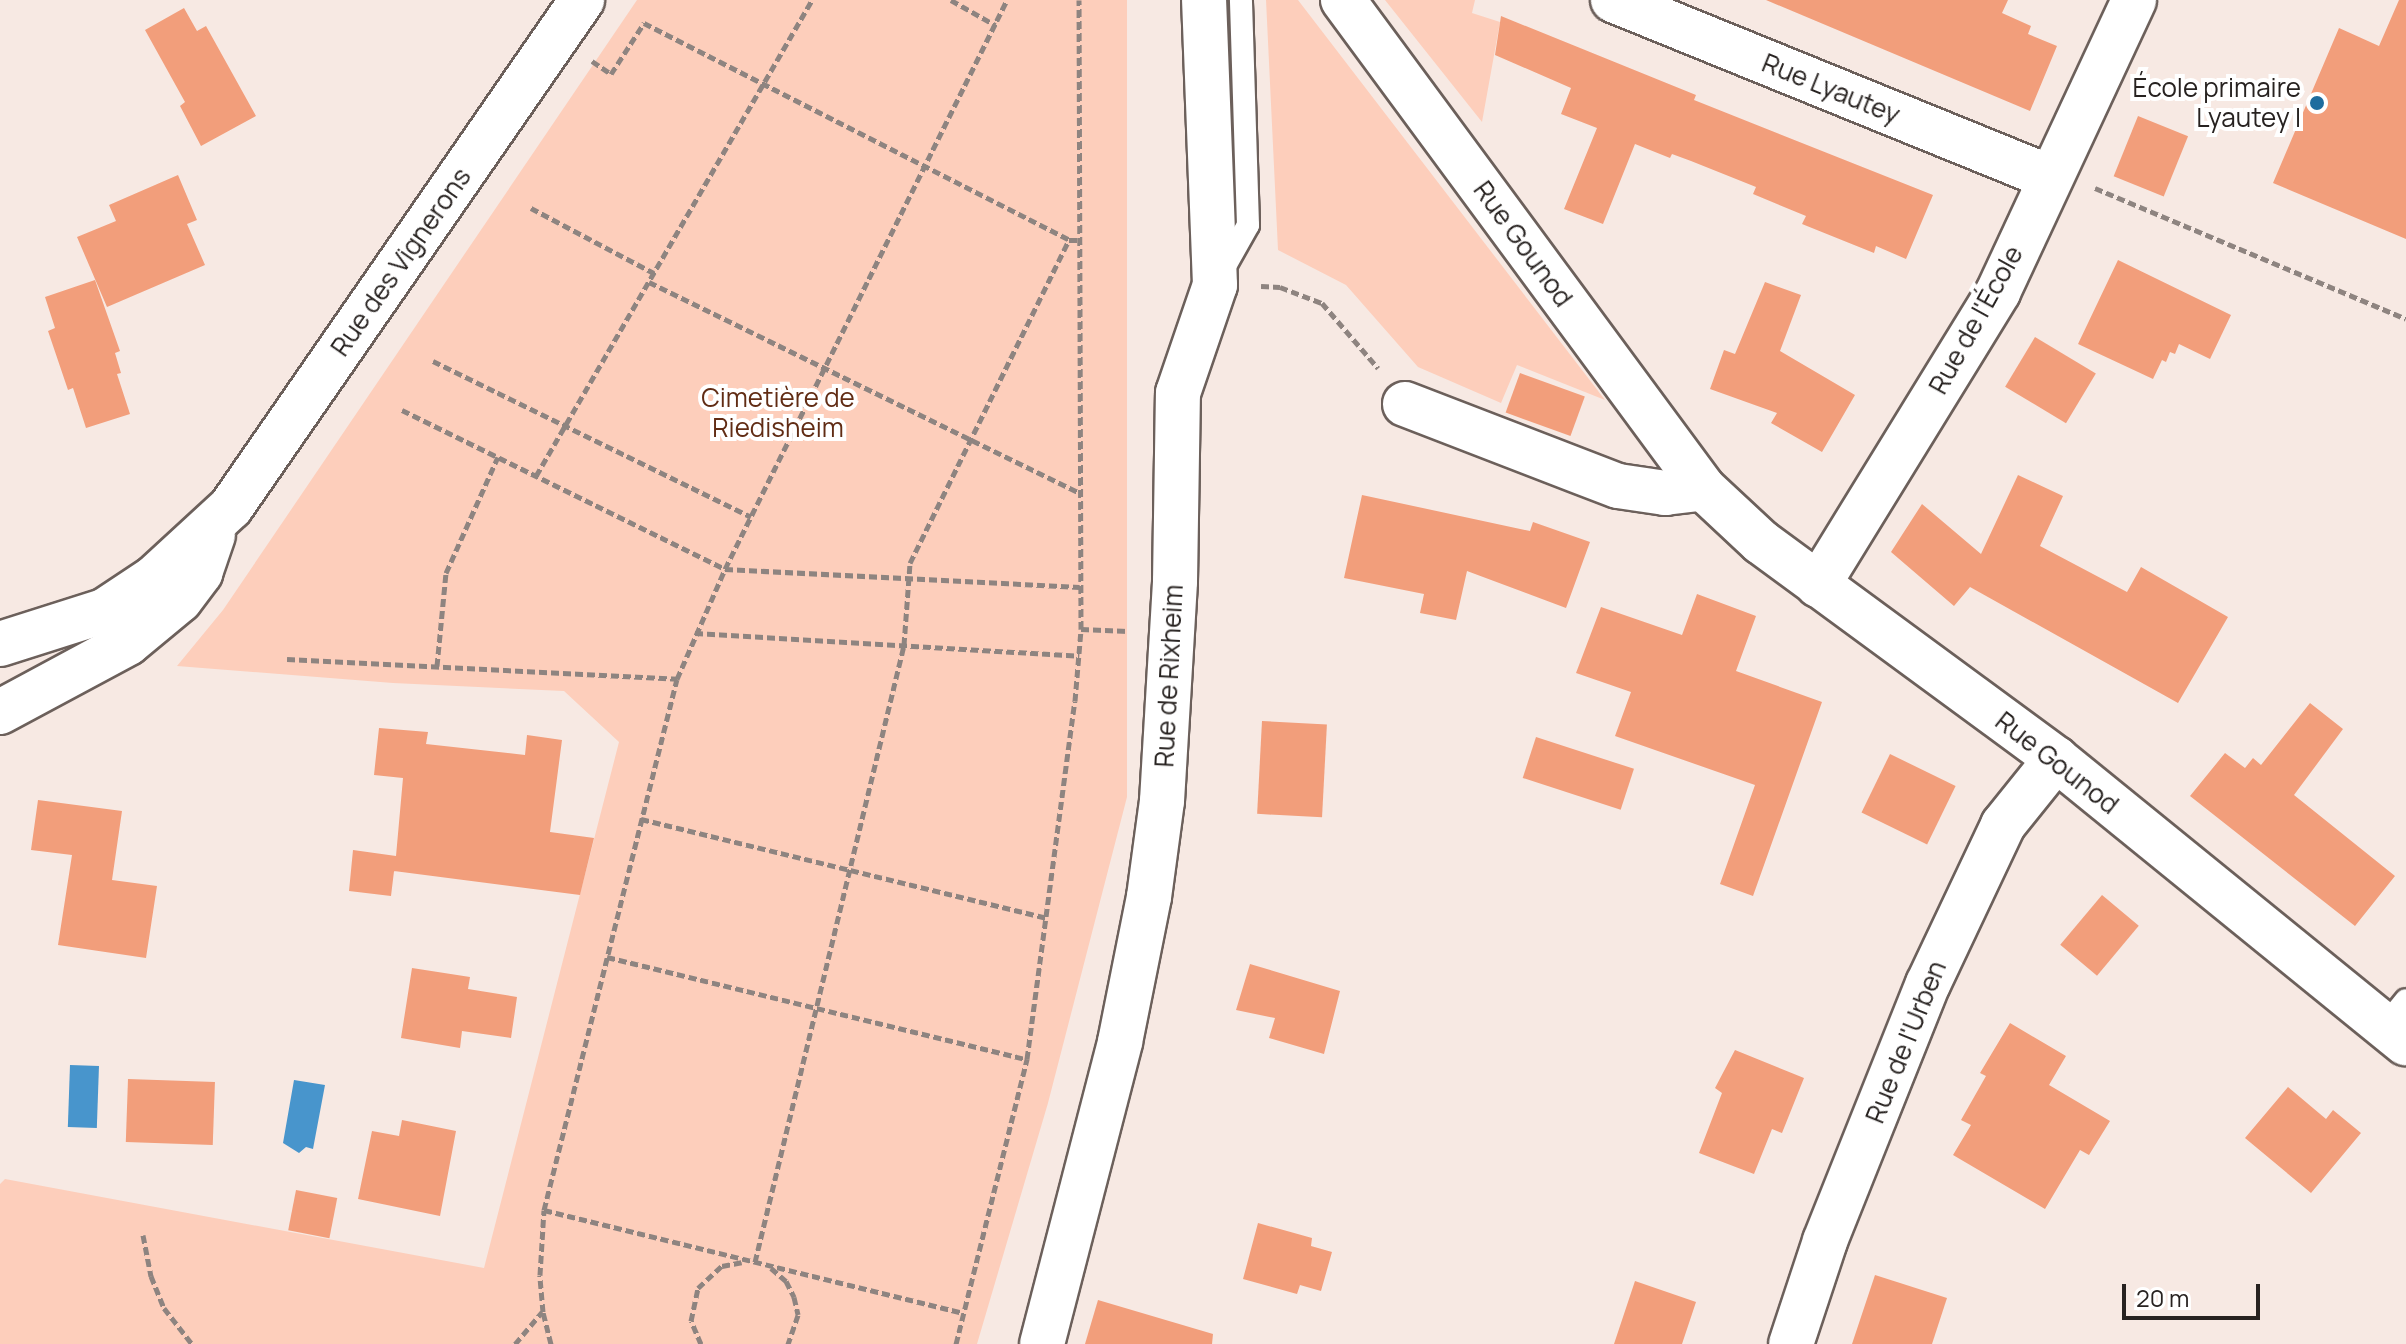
<!DOCTYPE html>
<html>
<head>
<meta charset="utf-8">
<style>
	body { margin:0 }
	#map { position:relative; width:2406px; height:1344px; overflow:hidden; background:#f7e9e3; font-family:Manrope,sans-serif }
	div>[style] { position:absolute }
	.green>* { inset:0; background:#fdcebb }
	.water>* { inset:0; background:#4895cc; transform-origin:0 0 }
	.building>* { inset:0; background:#f29e7b; transform-origin:0 0 }
	.path>* { height:5px; margin-top:-2.5px; transform-origin:0; background:repeating-linear-gradient(90deg,#8e8480 0 8px,transparent 0 12px) }
	.roads { filter:drop-shadow(2px 0 #6c605b) drop-shadow(-2px 0 #6c605b) drop-shadow(0 2px #6c605b) drop-shadow(0 -2px #6c605b) }
	.service>* { height:22px; margin:-11px; padding:0 11px; transform-origin:11px; border-radius:11px; background:#fff }
	.minor>* { height:44px; margin:-22px; padding:0 22px; transform-origin:22px; border-radius:22px; background:#fff }
	.dots>* { width:22px; height:22px; translate:-50% -50%; box-sizing:border-box; border:4px solid #fff; border-radius:50% }
	span { translate:-50% -50%; white-space:nowrap; text-align:center; line-height:1.15; -webkit-text-stroke:8px #fff; paint-order:stroke }
	.poi-label { font-size:26px; color:#272220 }
	.right { translate:-100% -50%; text-align:right }
	.street-label { font-size:26px; color:#272220 }
	.park-label { font-size:26px; color:#612c14 }
	.scale { position:absolute; left:2122px; top:1284px; width:138px; height:36px; box-sizing:border-box; border:4px solid #272220; border-top:0; padding-left:10px; font-size:24px; line-height:28px; white-space:nowrap; color:#272220; -webkit-text-stroke:6px #fff; paint-order:stroke }
</style>
</head>
<body>
<div id="map">
	<div class="green">
		<div style="clip-path:polygon(637px 0,1127px 0,1127px 797px,1048px 1103px,977px 1344px,0 1344px,0 1184px,5px 1179px,484px 1268px,619px 742px,564px 691px,393px 683px,177px 666px,223px 610px)"></div>
		<div style="clip-path:polygon(1266px 0,1298px 0,1605px 400px,1517px 365px,1501px 403px,1418px 367px,1346px 285px,1278px 250px)"></div>
		<div style="clip-path:polygon(1385px 0,1475px 0,1472px 13px,1500px 22px,1482px 122px)"></div>
	</div>
	<div class="water">
		<div style="left:70px;top:1065px;width:29px;height:62px;rotate:2deg"></div>
		<div style="clip-path:polygon(294px 1080px,325px 1085px,313px 1149px,306px 1147px,299px 1153px,283px 1143px)"></div>
	</div>
	<div class="building">
		<div style="clip-path:polygon(1766px 0,2008px 0,2002px 13px,2031px 26px,2028px 34px,2057px 46px,2030px 111px)"></div>
		<div style="clip-path:polygon(2399px 0,2406px 0,2406px 239px,2273px 183px,2339px 28px,2379px 46px)"></div>
		<div style="clip-path:polygon(184px 8px,197px 31px,206px 26px,256px 116px,201px 146px,180px 106px,185px 102px,145px 30px)"></div>
		<div style="clip-path:polygon(1501px 16px,1696px 95px,1694px 100px,1933px 195px,1906px 259px,1876px 246px,1874px 253px,1802px 224px,1806px 216px,1753px 194px,1756px 187px,1691px 161px,1672px 154px,1670px 158px,1635px 144px,1603px 224px,1564px 209px,1597px 128px,1561px 114px,1571px 88px,1495px 55px)"></div>
		<div style="left:2138px;top:116px;width:54px;height:65px;rotate:22deg"></div>
		<div style="clip-path:polygon(178px 175px,197px 220px,187px 224px,205px 265px,107px 307px,77px 237px,116px 221px,109px 205px)"></div>
		<div style="clip-path:polygon(2118px 260px,2231px 315px,2210px 359px,2179px 344px,2175px 354px,2170px 352px,2166px 362px,2162px 360px,2153px 379px,2078px 344px)"></div>
		<div style="clip-path:polygon(95px 280px,120px 351px,115px 353px,121px 373px,117px 374px,130px 414px,86px 428px,73px 388px,68px 390px,48px 331px,55px 328px,45px 297px)"></div>
		<div style="clip-path:polygon(1765px 282px,1801px 295px,1780px 351px,1855px 395px,1822px 452px,1771px 423px,1777px 413px,1710px 389px,1724px 350px,1735px 354px)"></div>
		<div style="left:2035px;top:337px;width:71px;height:58px;rotate:31deg"></div>
		<div style="left:1520px;top:373px;width:69px;height:42px;rotate:20deg"></div>
		<div style="clip-path:polygon(2018px 475px,2063px 496px,2040px 546px,2127px 592px,2141px 567px,2228px 617px,2178px 703px,1970px 587px,1954px 606px,1891px 552px,1922px 504px,1981px 554px)"></div>
		<div style="clip-path:polygon(1362px 495px,1530px 531px,1533px 522px,1590px 542px,1566px 608px,1467px 571px,1456px 620px,1420px 613px,1424px 594px,1344px 578px)"></div>
		<div style="clip-path:polygon(1697px 594px,1756px 616px,1736px 671px,1822px 702px,1753px 896px,1720px 884px,1755px 785px,1615px 736px,1631px 692px,1576px 673px,1601px 607px,1682px 635px)"></div>
		<div style="clip-path:polygon(2310px 703px,2343px 729px,2294px 795px,2395px 876px,2355px 926px,2190px 796px,2225px 753px,2245px 768px,2253px 758px,2261px 765px)"></div>
		<div style="left:1262px;top:721px;width:65px;height:93px;rotate:3deg"></div>
		<div style="clip-path:polygon(379px 728px,428px 732px,426px 744px,525px 755px,527px 735px,562px 740px,550px 832px,594px 838px,580px 895px,394px 871px,395px 863px,391px 896px,349px 891px,353px 850px,396px 856px,403px 778px,374px 775px)"></div>
		<div style="left:1536px;top:737px;width:103px;height:43px;rotate:18deg"></div>
		<div style="left:1890px;top:754px;width:73px;height:65px;rotate:26deg"></div>
		<div style="clip-path:polygon(38px 800px,122px 811px,112px 880px,157px 886px,146px 958px,58px 945px,72px 855px,31px 850px)"></div>
		<div style="left:2102px;top:895px;width:48px;height:65px;rotate:40deg"></div>
		<div style="clip-path:polygon(1250px 964px,1340px 991px,1324px 1054px,1269px 1038px,1275px 1018px,1236px 1010px)"></div>
		<div style="clip-path:polygon(412px 968px,470px 977px,468px 989px,517px 997px,511px 1038px,462px 1031px,460px 1048px,401px 1038px)"></div>
		<div style="clip-path:polygon(2010px 1023px,2066px 1056px,2049px 1085px,2110px 1121px,2089px 1155px,2080px 1150px,2045px 1209px,1953px 1155px,1971px 1125px,1961px 1120px,1986px 1076px,1980px 1073px)"></div>
		<div style="clip-path:polygon(1735px 1050px,1804px 1078px,1782px 1133px,1772px 1129px,1754px 1174px,1699px 1153px,1722px 1093px,1715px 1088px)"></div>
		<div style="left:128px;top:1079px;width:87px;height:63px;rotate:2deg"></div>
		<div style="clip-path:polygon(2288px 1087px,2326px 1119px,2333px 1110px,2361px 1133px,2311px 1193px,2245px 1138px)"></div>
		<div style="clip-path:polygon(402px 1120px,456px 1131px,440px 1216px,358px 1199px,372px 1131px,399px 1136px)"></div>
		<div style="left:296px;top:1190px;width:42px;height:41px;rotate:11deg"></div>
		<div style="clip-path:polygon(1258px 1223px,1312px 1238px,1311px 1246px,1332px 1252px,1321px 1291px,1300px 1285px,1297px 1294px,1243px 1279px)"></div>
		<div style="clip-path:polygon(1875px 1275px,1947px 1298px,1932px 1344px,1852px 1344px)"></div>
		<div style="clip-path:polygon(1635px 1281px,1696px 1302px,1682px 1344px,1614px 1344px)"></div>
		<div style="clip-path:polygon(1098px 1300px,1213px 1334px,1212px 1344px,1085px 1344px)"></div>
	</div>
	<div class="path">
		<div style="left:951px;top:0;width:51px;rotate:29.6deg"></div>
		<div style="left:592px;top:61px;width:23px;rotate:34deg"></div>
		<div style="left:611px;top:74px;width:61px;rotate:-57.1deg"></div>
		<div style="left:644px;top:23px;width:477px;rotate:27deg"></div>
		<div style="left:1069px;top:240px;width:11px"></div>
		<div style="left:2095px;top:188px;width:337px;rotate:22.8deg"></div>
		<div style="left:531px;top:208px;width:139px;rotate:27.9deg"></div>
		<div style="left:649px;top:282px;width:481px;rotate:26.1deg"></div>
		<div style="left:1261px;top:286px;width:19px;rotate:3deg"></div>
		<div style="left:1280px;top:287px;width:45px;rotate:20.9deg"></div>
		<div style="left:1322px;top:303px;width:86px;rotate:49.3deg"></div>
		<div style="left:433px;top:361px;width:354px;rotate:26.1deg"></div>
		<div style="left:402px;top:410px;width:360px;rotate:26.2deg"></div>
		<div style="left:725px;top:569px;width:355px;rotate:2.9deg"></div>
		<div style="left:536px;top:476px;width:550px;rotate:-59.89deg"></div>
		<div style="left:1081px;top:629px;width:47px;rotate:2.4deg"></div>
		<div style="left:695px;top:633px;width:385px;rotate:3.4deg"></div>
		<div style="left:287px;top:659px;width:391px;rotate:2.9deg"></div>
		<div style="left:437px;top:666px;width:93px;rotate:-84.5deg"></div>
		<div style="left:446px;top:573px;width:127px;rotate:-65.9deg"></div>
		<div style="left:641px;top:819px;width:418px;rotate:13.7deg"></div>
		<div style="left:607px;top:957px;width:432px;rotate:13.7deg"></div>
		<div style="left:544px;top:1210px;width:432px;rotate:13.8deg"></div>
		<div style="left:143px;top:1235px;width:42px;rotate:79deg"></div>
		<div style="left:151px;top:1276px;width:35px;rotate:68deg"></div>
		<div style="left:164px;top:1308px;width:46px;rotate:52.1deg"></div>
		<div style="left:755px;top:1262px;width:635px;rotate:-76.42deg"></div>
		<div style="left:904px;top:645px;width:82px;rotate:-85.8deg"></div>
		<div style="left:910px;top:563px;width:360px;rotate:-63.8deg"></div>
		<div style="left:771px;top:1268px;width:20px;rotate:41deg"></div>
		<div style="left:786px;top:1281px;width:18px;rotate:63deg"></div>
		<div style="left:794px;top:1297px;width:18px;rotate:77deg"></div>
		<div style="left:798px;top:1315px;width:31px;rotate:109deg"></div>
		<div style="left:515px;top:1344px;width:42px;rotate:-49.8deg"></div>
		<div style="left:551px;top:1344px;width:33px;rotate:-104deg"></div>
		<div style="left:543px;top:1312px;width:37px;rotate:-95deg"></div>
		<div style="left:540px;top:1275px;width:65px;rotate:-86.5deg"></div>
		<div style="left:544px;top:1210px;width:547px;rotate:-75.94deg"></div>
		<div style="left:677px;top:679px;width:120px;rotate:-66.4deg"></div>
		<div style="left:725px;top:569px;width:635px;rotate:-63.64deg"></div>
		<div style="left:701px;top:1344px;width:25px;rotate:-113deg"></div>
		<div style="left:691px;top:1321px;width:34px;rotate:-78deg"></div>
		<div style="left:698px;top:1288px;width:33px;rotate:-43deg"></div>
		<div style="left:722px;top:1266px;width:20px;rotate:-11deg"></div>
		<div style="left:956px;top:1344px;width:294px;rotate:-76deg"></div>
		<div style="left:1027px;top:1059px;width:361px;rotate:-82.4deg"></div>
		<div style="left:1075px;top:701px;width:72px;rotate:-85.2deg"></div>
		<div style="left:1081px;top:629px;width:629px;rotate:-90.18deg"></div>
	</div>
	<div class="roads">
		<div class="service">
			<div style="left:1221px;top:273px;width:55px;rotate:-60.6deg"></div>
			<div style="left:1248px;top:225px;width:225px;rotate:-91.8deg"></div>
			<div style="left:2385px;top:1026px;width:33px;rotate:-51deg"></div>
		</div>
		<div class="minor">
			<div style="left:1343px;top:0;width:606px;rotate:53.58deg"></div>
			<div style="left:1703px;top:488px;width:79px;rotate:43deg"></div>
			<div style="left:1761px;top:542px;width:366px;rotate:36.3deg"></div>
			<div style="left:2056px;top:759px;width:451px;rotate:39.1deg"></div>
			<div style="left:1613px;top:0;width:471px;rotate:22.1deg"></div>
			<div style="left:1405px;top:404px;width:228px;rotate:21.1deg"></div>
			<div style="left:1618px;top:486px;width:48px;rotate:8.5deg"></div>
			<div style="left:1665px;top:493px;width:38px;rotate:-7deg"></div>
			<div style="left:1818px;top:585px;width:344px;rotate:-58.4deg"></div>
			<div style="left:1998px;top:292px;width:322px;rotate:-65deg"></div>
			<div style="left:0;top:644px;width:109px;rotate:-17.6deg"></div>
			<div style="left:104px;top:611px;width:60px;rotate:-33.4deg"></div>
			<div style="left:154px;top:578px;width:105px;rotate:-42.7deg"></div>
			<div style="left:231px;top:507px;width:617px;rotate:-55.3deg"></div>
			<div style="left:0;top:712px;width:145px;rotate:-28.3deg"></div>
			<div style="left:128px;top:643px;width:67px;rotate:-39.6deg"></div>
			<div style="left:180px;top:600px;width:34px;rotate:-53deg"></div>
			<div style="left:200px;top:573px;width:40px;rotate:-71.1deg"></div>
			<div style="left:1042px;top:1344px;width:312px;rotate:-75.5deg"></div>
			<div style="left:1120px;top:1042px;width:148px;rotate:-78.7deg"></div>
			<div style="left:1149px;top:897px;width:97px;rotate:-82.3deg"></div>
			<div style="left:1162px;top:801px;width:220px;rotate:-86.6deg"></div>
			<div style="left:1175px;top:581px;width:188px;rotate:-89.1deg"></div>
			<div style="left:1178px;top:393px;width:114px;rotate:-71.1deg"></div>
			<div style="left:1215px;top:285px;width:285px;rotate:-92.2deg"></div>
			<div style="left:1791px;top:1344px;width:108px;rotate:-71.7deg"></div>
			<div style="left:1825px;top:1241px;width:277px;rotate:-68.2deg"></div>
			<div style="left:1928px;top:984px;width:176px;rotate:-64.7deg"></div>
			<div style="left:2003px;top:825px;width:85px;rotate:-51.2deg"></div>
		</div>
	</div>
	<div class="dots">
		<div style="left:2317px;top:103px;background:#1e6c9e"></div>
	</div>
	<div class="poi-label">
		<span class="right" style="left:2301px;top:103px">École primaire<br>Lyautey I</span>
	</div>
	<div class="street-label">
		<span style="left:1831px;top:89px;rotate:22deg">Rue Lyautey</span>
		<span style="left:1523px;top:244px;rotate:54deg">Rue Gounod</span>
		<span style="left:401px;top:262px;rotate:-55deg">Rue des Vignerons</span>
		<span style="left:1976px;top:320px;rotate:-61deg">Rue de l'École</span>
		<span style="left:1169px;top:676px;rotate:-87deg">Rue de Rixheim</span>
		<span style="left:2057px;top:763px;rotate:38deg">Rue Gounod</span>
		<span style="left:1906px;top:1042px;rotate:-68deg">Rue de l'Urben</span>
	</div>
	<div class="park-label">
		<span style="left:778px;top:413px">Cimetière de<br>Riedisheim</span>
	</div>
	<div class="scale">20 m</div>
</div>
</body>
</html>
